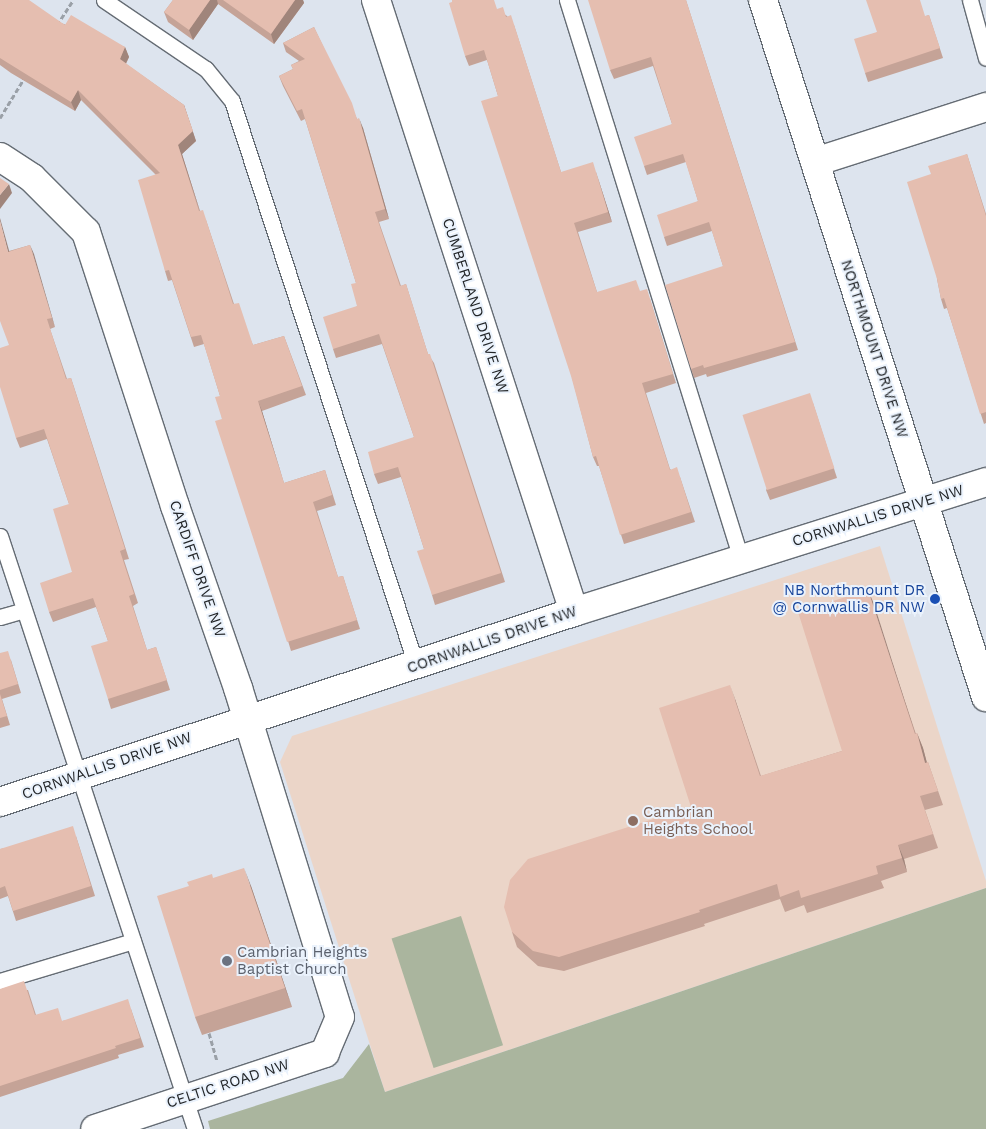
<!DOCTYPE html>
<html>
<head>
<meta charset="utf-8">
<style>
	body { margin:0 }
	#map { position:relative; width:986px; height:1129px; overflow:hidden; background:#dde4ee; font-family:"Work Sans",sans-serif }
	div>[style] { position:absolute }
	.education>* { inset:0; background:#ebd5c8 }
	.green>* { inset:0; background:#aab59e; transform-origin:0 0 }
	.path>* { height:3px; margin-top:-1.5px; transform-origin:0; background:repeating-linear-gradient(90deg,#9aa0a7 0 5px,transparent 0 7.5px) }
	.roads { filter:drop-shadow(1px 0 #656c74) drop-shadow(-1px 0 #656c74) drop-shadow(0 1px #656c74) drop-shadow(0 -1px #656c74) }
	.lane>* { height:15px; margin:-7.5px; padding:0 7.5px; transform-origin:7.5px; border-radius:7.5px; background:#fff }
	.street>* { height:28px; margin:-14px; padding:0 14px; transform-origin:14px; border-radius:14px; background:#fff }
	.secondary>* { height:28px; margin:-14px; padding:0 14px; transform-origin:14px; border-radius:14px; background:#fff }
	.wall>* { inset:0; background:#c5a397 }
	.shaded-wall>* { inset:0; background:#a0857b }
	.building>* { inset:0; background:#e5beb0; transform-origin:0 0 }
	.dots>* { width:14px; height:14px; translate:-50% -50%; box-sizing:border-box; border:2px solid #eaf2fc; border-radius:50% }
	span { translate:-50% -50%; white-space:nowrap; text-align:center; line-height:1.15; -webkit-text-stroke:4px #eaf2fc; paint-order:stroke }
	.street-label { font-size:15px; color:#222528 }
	.transit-label { font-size:15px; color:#164399 }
	.right { translate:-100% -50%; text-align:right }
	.education-label { font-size:15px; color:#785e54 }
	.left { translate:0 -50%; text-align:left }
	.worship-label { font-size:15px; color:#5b616d }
</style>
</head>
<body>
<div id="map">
	<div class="education">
		<div style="clip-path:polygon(880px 546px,986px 881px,986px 888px,385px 1092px,280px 762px,292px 736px)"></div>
	</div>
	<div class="green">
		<div style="clip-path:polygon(986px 888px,986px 1129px,210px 1129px,208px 1121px,343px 1078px,369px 1044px,385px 1092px)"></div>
		<div style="left:461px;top:916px;width:136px;height:73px;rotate:72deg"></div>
	</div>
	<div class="path">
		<div style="left:57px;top:25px;width:30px;rotate:-57deg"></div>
		<div style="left:0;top:118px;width:48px;rotate:-58.6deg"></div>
		<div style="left:209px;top:1033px;width:29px;rotate:74deg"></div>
	</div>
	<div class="roads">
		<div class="lane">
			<div style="left:104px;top:0;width:123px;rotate:34.1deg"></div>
			<div style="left:206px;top:69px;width:41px;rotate:50.9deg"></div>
			<div style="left:232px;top:101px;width:593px;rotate:71.93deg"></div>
			<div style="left:567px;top:0;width:585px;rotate:72.71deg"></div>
			<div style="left:970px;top:0;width:60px;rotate:74.6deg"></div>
			<div style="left:0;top:536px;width:624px;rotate:71.8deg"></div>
			<div style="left:0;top:617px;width:25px;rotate:-16deg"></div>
			<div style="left:0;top:981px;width:139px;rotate:-16.7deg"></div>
		</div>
		<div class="street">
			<div style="left:376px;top:0;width:643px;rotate:72.07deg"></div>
			<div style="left:0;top:157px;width:38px;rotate:33deg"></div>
			<div style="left:32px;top:178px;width:76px;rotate:45deg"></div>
			<div style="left:86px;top:232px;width:288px;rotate:72deg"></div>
			<div style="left:175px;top:506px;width:193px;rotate:70.9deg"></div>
			<div style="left:238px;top:688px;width:344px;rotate:72.8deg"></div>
			<div style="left:340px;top:1017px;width:39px;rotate:113deg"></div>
			<div style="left:325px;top:1053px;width:242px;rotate:161.7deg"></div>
			<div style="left:815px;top:162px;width:180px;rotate:-17.8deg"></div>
			<div style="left:0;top:802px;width:605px;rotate:-18.32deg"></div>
			<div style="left:574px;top:612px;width:432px;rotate:-17.5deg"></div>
		</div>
		<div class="secondary">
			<div style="left:763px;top:0;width:732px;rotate:72.26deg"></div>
		</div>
	</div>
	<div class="wall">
		<div style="clip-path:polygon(0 0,125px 47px,129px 57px,126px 64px,184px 105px,196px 141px,182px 154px,200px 211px,206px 220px,234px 304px,253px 345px,284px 336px,306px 395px,262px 411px,284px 483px,325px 470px,336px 505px,317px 511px,338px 577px,343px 576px,360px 629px,291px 651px,222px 419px,220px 396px,204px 344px,194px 347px,172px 280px,168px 281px,165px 271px,156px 175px,81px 100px,75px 111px,11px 73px,0 65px)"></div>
		<div style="clip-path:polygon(173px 0,303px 0,304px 3px,274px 44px,218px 4px,193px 40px,168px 22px,164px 12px)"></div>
		<div style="clip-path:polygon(686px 0,798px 350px,707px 377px,706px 374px,694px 378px,691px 369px,723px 266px,712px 231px,667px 246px,664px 237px,698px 201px,686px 162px,647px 175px,644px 166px,672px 124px,653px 66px,614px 79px,610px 70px)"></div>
		<div style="clip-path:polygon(497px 9px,507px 16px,514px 25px,561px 172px,596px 172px,612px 222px,578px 232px,597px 292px,640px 291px,650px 299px,676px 383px,646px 393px,670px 469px,680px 477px,695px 522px,624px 544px,599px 466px,597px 466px,593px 457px,498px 96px,487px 60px,469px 66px,465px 56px)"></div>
		<div style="clip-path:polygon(929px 15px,943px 58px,868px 82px,865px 73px,877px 32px)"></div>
		<div style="clip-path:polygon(314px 27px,357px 119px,363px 128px,389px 219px,379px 222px,401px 286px,406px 284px,428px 354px,434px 363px,505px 582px,435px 605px,432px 595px,424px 549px,401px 477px,378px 484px,374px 474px,414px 437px,382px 344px,336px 358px,333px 349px,357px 306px,356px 283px,305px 119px,301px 121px,283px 86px,279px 76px,293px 69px,291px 65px,299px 61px,286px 52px,283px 43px)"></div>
		<div style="clip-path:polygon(967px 154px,986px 214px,986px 423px,984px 424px,947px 308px,944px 309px,941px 299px,937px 279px,931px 174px)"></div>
		<div style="clip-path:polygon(30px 245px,55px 327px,50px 329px,67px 379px,71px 378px,74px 387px,129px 559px,124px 560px,138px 603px,133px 606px,147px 650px,156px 647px,170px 690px,111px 709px,108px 699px,108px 641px,96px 607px,53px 622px,49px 612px,72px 572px,69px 504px,47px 439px,20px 448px,16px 438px,9px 345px,9px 251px)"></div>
		<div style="clip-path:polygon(813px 403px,837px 478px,770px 500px,766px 490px)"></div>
		<div style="clip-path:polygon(868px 590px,916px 734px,917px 733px,923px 748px,927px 763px,928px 762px,943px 805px,925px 810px,938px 848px,904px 859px,907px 872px,881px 881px,884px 888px,807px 913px,804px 905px,785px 912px,780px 899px,704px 924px,705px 926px,564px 971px,538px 966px,517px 947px,512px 932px,691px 807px,735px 699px,761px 776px,842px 751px)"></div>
		<div style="clip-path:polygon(0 653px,11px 660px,21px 693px,2px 699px,10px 725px,0 728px)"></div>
		<div style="clip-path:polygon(76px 836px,95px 896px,16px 921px,8px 896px,0 899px,0 849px)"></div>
		<div style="clip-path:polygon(213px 878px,251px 886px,292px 1007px,202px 1035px,195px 1017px)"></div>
		<div style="clip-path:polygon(0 989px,28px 990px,36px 1015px,62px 1021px,131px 1009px,144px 1047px,118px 1055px,119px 1058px,0 1097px)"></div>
	</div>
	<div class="shaded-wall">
		<div style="clip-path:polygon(210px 0,217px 0,218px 4px,193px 40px,189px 30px)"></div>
		<div style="clip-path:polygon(295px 0,303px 0,304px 3px,274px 44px,271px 34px)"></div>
		<div style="clip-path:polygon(125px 47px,129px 57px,123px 69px,120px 59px)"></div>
		<div style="clip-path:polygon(78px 90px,81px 100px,75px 111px,71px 102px)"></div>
		<div style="clip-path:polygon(184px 105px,196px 141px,182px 154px,203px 221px,178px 145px)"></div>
		<div style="clip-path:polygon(359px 118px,363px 128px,389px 219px,385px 209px)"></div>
		<div style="clip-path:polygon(593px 162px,596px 172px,612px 222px,608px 212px)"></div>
		<div style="clip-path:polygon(9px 184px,12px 193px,0 209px,0 195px)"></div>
		<div style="clip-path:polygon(0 218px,12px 261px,8px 252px,0 221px)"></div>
		<div style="clip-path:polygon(30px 245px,34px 254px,55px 327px,52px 318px)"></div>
		<div style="clip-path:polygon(258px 401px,262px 411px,287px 493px,284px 483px)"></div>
		<div style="clip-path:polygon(868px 590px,874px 604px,920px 749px,915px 734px)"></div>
		<div style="clip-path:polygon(730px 685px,735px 699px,765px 791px,760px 776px)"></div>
		<div style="clip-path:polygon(917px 733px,923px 748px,931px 778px,925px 763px)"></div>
		<div style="clip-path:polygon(898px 845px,904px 859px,907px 872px,902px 858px)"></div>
		<div style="clip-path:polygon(244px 868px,251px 886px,292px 1007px,285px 988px)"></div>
	</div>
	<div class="building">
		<div style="clip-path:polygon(0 0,29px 0,65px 25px,71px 15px,125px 47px,120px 59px,184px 105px,193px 131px,178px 145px,199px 211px,203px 210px,233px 304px,239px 303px,253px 345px,284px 336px,302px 386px,258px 401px,284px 483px,325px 470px,332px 495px,313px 502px,338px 577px,343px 576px,357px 620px,287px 642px,215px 421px,222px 419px,215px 397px,220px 396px,201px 335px,191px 337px,169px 270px,165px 271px,138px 180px,160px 173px,78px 90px,71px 102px,8px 63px,0 58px)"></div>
		<div style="clip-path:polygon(173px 0,210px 0,189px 30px,164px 12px)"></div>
		<div style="clip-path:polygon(223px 0,295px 0,271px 34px)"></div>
		<div style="clip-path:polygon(452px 0,494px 0,497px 9px,503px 7px,506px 17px,511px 15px,561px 172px,593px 162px,608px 212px,574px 223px,597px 292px,636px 280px,640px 291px,647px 289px,673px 374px,642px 383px,670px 470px,677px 467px,691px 512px,620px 535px,596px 456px,593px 457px,571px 376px,481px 101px,498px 96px,484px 50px,465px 56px,449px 3px,452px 2px)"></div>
		<div style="clip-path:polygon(588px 0,686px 0,795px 342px,704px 368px,703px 365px,691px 369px,665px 285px,723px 266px,709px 222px,664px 237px,657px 215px,698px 201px,683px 154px,644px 166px,634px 137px,672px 124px,651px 57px,610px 70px)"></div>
		<div style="clip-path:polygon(866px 0,920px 0,925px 16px,929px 15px,940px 48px,865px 73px,854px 39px,877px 32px)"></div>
		<div style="clip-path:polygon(314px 27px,352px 103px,357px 119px,359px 118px,385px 209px,375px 212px,400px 286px,406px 284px,428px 354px,430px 354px,501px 573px,432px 595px,417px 551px,424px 549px,398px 467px,374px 474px,368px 452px,414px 437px,379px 334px,333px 349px,323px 317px,357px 306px,351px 284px,356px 283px,302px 109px,297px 111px,279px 76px,293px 69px,291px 65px,305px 59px,283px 43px)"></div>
		<div style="clip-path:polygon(967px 154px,986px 216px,986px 412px,980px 414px,944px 298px,941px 299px,937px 279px,907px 182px,931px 174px,928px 166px)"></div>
		<div style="clip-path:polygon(0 178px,9px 184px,0 195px)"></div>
		<div style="clip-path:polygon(0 221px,8px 252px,30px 245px,52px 318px,47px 319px,66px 379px,71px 378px,125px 549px,120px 551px,134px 594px,129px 596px,147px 650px,156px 647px,167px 680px,108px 699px,91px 646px,108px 641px,93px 598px,49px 612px,40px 583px,72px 572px,53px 509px,69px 504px,44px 429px,16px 438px,0 387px,0 348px,9px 345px,0 321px)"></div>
		<div style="left:810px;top:393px;width:79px;height:71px;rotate:72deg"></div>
		<div style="clip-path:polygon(868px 590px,915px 734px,917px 733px,925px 763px,928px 762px,938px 791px,920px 796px,933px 834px,898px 845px,902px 858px,876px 866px,878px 874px,801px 898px,799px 890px,780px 897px,777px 884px,699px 910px,700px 912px,559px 957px,533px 951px,512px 932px,504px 907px,510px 880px,528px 859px,691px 807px,659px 708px,730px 685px,760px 776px,842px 751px,798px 612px)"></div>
		<div style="clip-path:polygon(8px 651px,18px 684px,0 690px,0 653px)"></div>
		<div style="clip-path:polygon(0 694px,7px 716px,0 718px)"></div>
		<div style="clip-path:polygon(73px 826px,91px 886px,13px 911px,5px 886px,0 888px,0 849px)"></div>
		<div style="clip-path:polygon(244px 868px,285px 988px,195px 1017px,157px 896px,189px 886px,187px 882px,212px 874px,213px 878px)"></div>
		<div style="clip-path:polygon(24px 981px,35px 1015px,58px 1008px,62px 1021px,128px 999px,140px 1038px,115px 1046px,116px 1048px,0 1086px,0 989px)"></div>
	</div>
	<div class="dots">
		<div style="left:935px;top:599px;background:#1a4fb4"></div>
		<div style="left:633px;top:821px;background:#8d6e63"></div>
		<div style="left:227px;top:961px;background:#6b7280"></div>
	</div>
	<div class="street-label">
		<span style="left:475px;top:306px;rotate:72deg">CUMBERLAND DRIVE NW</span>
		<span style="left:874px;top:349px;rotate:72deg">NORTHMOUNT DRIVE NW</span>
		<span style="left:878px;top:516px;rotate:-17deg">CORNWALLIS DRIVE NW</span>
		<span style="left:197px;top:569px;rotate:71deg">CARDIFF DRIVE NW</span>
		<span style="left:492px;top:640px;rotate:-19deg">CORNWALLIS DRIVE NW</span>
		<span style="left:107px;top:766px;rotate:-19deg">CORNWALLIS DRIVE NW</span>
		<span style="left:228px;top:1084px;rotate:-18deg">CELTIC ROAD NW</span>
	</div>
	<div class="transit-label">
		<span class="right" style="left:925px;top:599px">NB Northmount DR<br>@ Cornwallis DR NW</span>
	</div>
	<div class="education-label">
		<span class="left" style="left:643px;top:821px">Cambrian<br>Heights School</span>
	</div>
	<div class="worship-label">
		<span class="left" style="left:237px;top:961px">Cambrian Heights<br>Baptist Church</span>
	</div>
</div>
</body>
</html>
